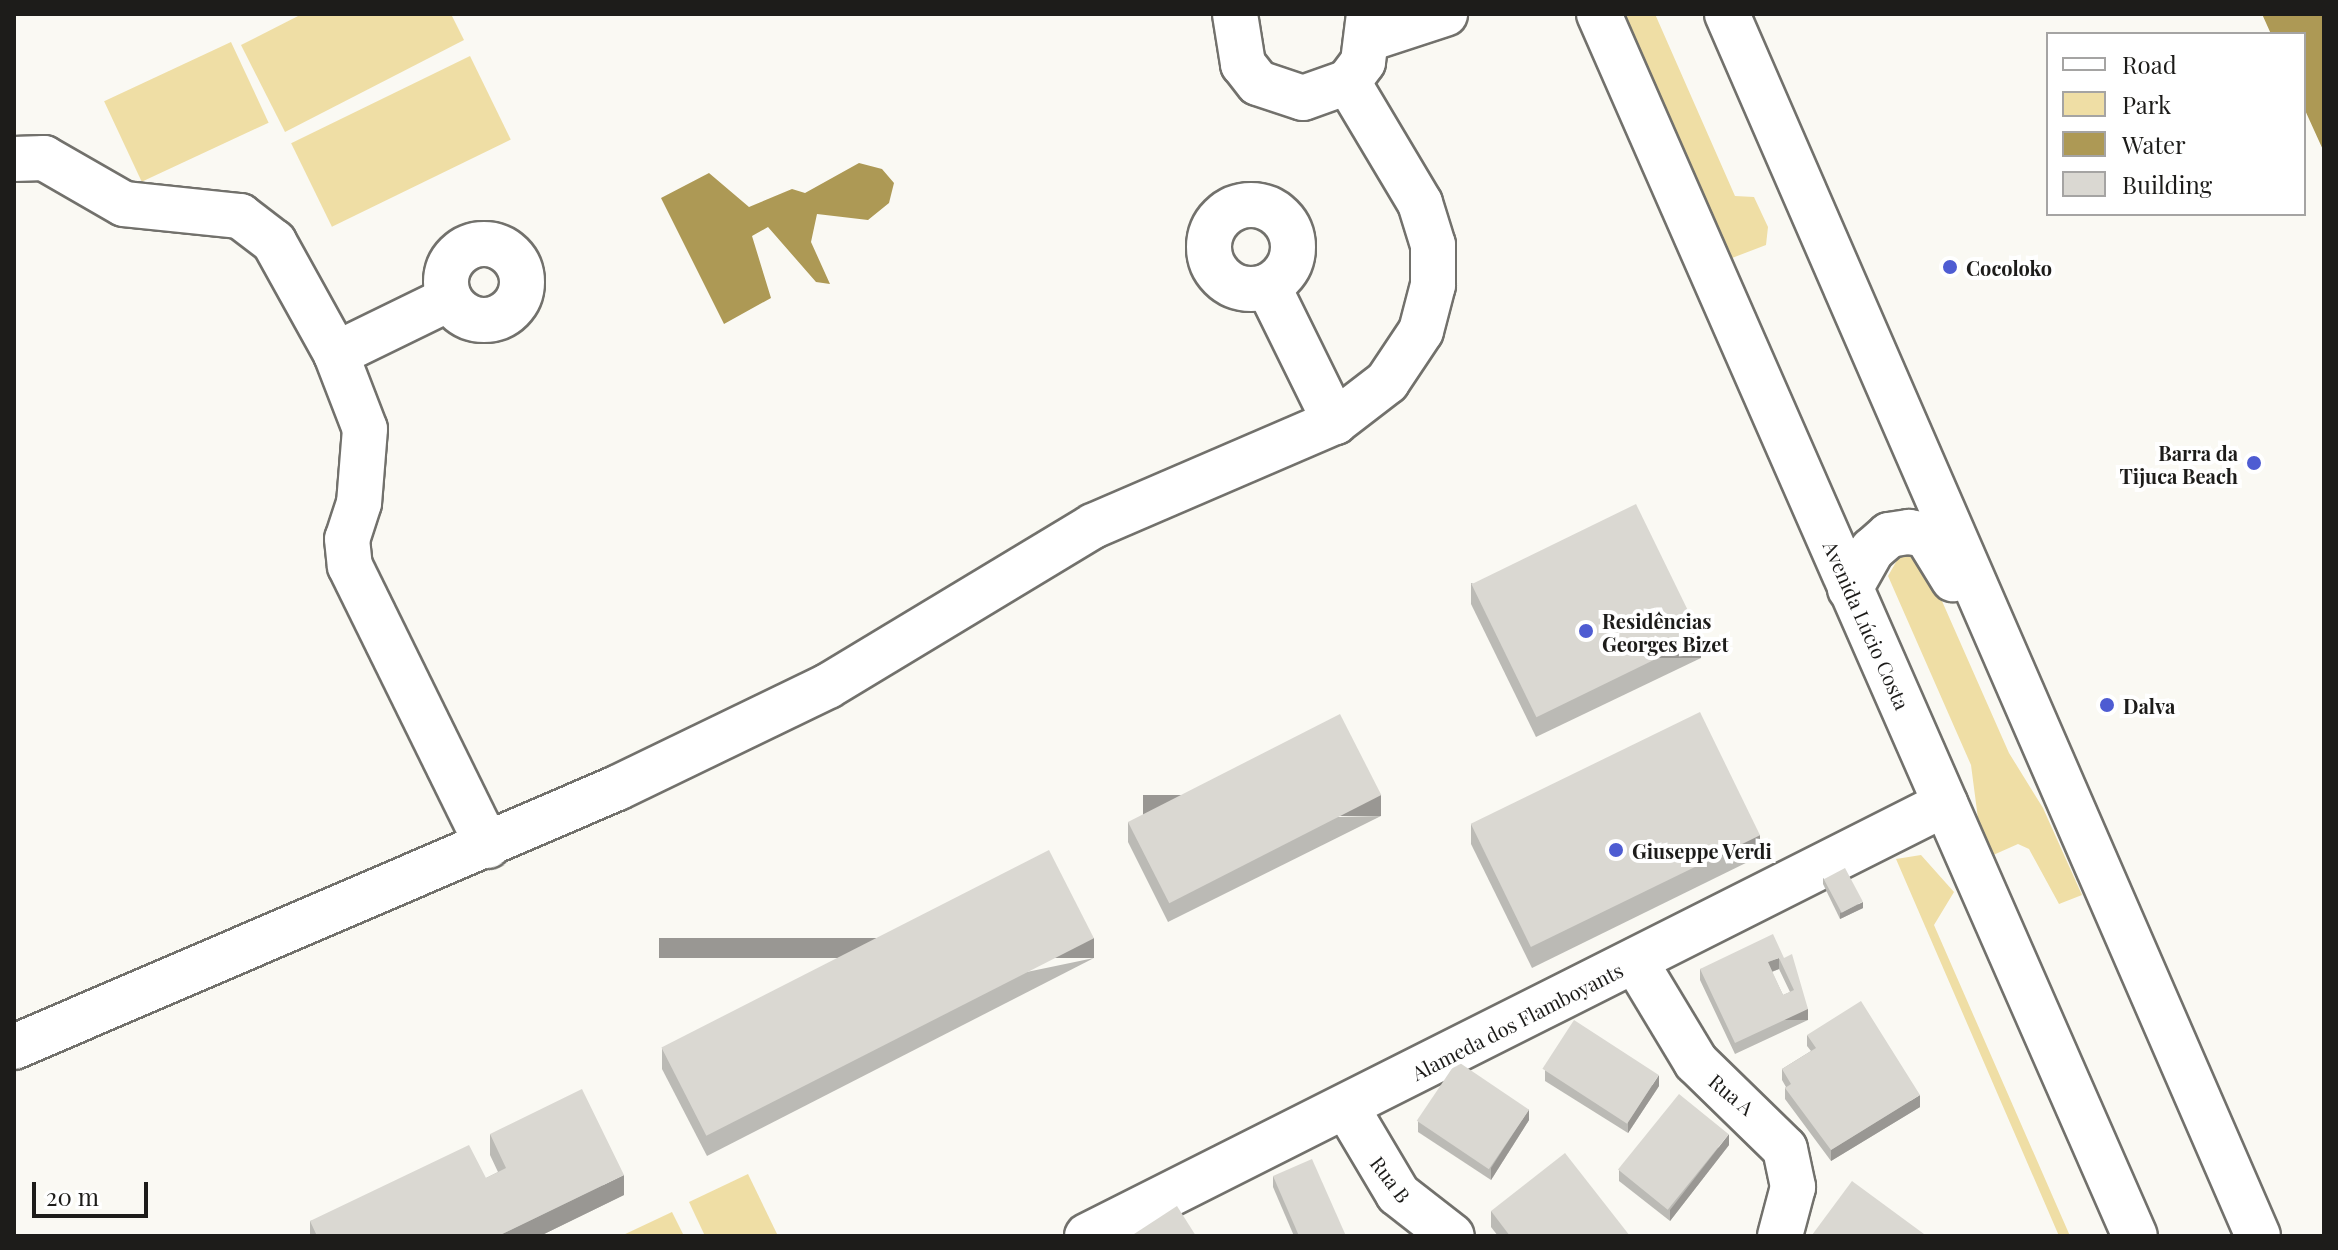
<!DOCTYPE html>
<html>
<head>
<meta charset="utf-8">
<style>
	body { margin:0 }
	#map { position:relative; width:2338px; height:1250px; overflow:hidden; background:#faf9f3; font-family:"Playfair Display",serif }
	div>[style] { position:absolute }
	.green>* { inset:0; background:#efdea5; transform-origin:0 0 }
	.water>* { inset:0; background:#ad9955 }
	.roads { filter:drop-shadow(2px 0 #72716c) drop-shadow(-2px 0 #72716c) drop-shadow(0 2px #72716c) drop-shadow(0 -2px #72716c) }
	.minor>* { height:44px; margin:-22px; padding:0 22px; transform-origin:22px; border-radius:22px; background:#fff }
	.minor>.ring { margin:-22px; padding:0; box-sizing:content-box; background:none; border:44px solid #fff; border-radius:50% }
	.secondary>* { height:44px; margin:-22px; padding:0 22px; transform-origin:22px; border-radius:22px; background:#fff }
	.wall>* { inset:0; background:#bbbab5 }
	.shaded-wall>* { inset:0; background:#999793; transform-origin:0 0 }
	.building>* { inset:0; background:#dad8d2; transform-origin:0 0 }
	.dots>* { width:22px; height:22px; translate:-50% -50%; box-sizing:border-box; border:4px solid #fff; border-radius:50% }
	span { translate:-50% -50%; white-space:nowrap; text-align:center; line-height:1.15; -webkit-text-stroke:8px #fff; paint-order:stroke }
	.poi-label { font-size:20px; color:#1d1c1a; font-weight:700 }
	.left { translate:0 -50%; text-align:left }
	.right { translate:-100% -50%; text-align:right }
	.street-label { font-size:20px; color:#1d1c1a }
	.frame { position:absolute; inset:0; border:16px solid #1d1c1a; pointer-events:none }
	.legend { position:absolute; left:2046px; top:32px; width:260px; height:184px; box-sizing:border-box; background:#fff; border:2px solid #a5a4a3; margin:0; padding:10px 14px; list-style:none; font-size:24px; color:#1d1c1a }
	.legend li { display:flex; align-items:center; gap:16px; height:40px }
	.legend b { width:40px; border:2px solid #a5a4a3 }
	.scale { position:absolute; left:32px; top:1182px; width:116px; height:36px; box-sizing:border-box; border:4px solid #1d1c1a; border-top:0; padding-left:10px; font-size:24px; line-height:28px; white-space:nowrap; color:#1d1c1a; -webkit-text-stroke:6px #fff; paint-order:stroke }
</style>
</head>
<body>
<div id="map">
	<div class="green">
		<div style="clip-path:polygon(302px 14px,451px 14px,464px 40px,285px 132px,241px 45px)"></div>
		<div style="clip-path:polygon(1624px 14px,1655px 14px,1735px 196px,1754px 197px,1768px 227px,1766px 245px,1732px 258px)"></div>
		<div style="left:231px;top:42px;width:89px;height:140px;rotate:65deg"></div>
		<div style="left:470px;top:56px;width:93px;height:199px;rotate:64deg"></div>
		<div style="clip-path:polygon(1903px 550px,1923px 558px,2009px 753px,2043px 808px,2082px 895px,2059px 904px,2029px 849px,2018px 844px,1991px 856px,1980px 834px,1971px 765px,1888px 576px)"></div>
		<div style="clip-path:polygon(1921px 855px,1954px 892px,1934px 925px,2070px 1236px,2059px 1236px,1896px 859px)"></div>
		<div style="clip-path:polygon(748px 1174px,778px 1236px,705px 1236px,689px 1202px)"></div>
		<div style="clip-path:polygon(672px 1212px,684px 1236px,621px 1236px)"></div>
	</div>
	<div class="water">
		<div style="clip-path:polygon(2262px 14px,2324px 14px,2324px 152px,2304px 108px,2304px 34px,2271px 34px)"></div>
		<div style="clip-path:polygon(859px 163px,882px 169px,894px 183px,889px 203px,868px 220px,817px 214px,811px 242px,830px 284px,816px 282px,768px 227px,752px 236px,771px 298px,724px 324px,661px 198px,709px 173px,749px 207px,792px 189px,805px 193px)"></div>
	</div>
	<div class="roads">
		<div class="minor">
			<div style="left:1235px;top:14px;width:51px;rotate:80.9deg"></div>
			<div style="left:1243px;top:64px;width:24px;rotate:52deg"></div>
			<div style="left:1258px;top:83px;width:47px;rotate:18.4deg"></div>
			<div style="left:1303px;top:98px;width:48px;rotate:-19.6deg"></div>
			<div style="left:1348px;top:82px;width:25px;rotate:-53deg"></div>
			<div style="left:1363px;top:62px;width:48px;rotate:-82.9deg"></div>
			<div style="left:1371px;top:38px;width:78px;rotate:-18deg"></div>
			<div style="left:14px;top:159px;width:30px;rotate:-2deg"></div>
			<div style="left:44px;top:158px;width:92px;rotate:29.9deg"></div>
			<div style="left:124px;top:204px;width:117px;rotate:5.9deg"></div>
			<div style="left:240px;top:216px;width:43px;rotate:37.4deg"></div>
			<div style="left:274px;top:242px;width:128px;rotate:61deg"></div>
			<div style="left:336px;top:354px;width:80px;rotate:68.9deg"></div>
			<div style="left:365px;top:429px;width:74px;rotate:94.6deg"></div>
			<div style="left:359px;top:503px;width:38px;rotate:108deg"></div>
			<div style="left:347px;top:539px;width:27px;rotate:84deg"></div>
			<div style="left:350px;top:566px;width:312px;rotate:63.8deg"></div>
			<div class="ring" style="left:1209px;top:205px;width:40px;height:40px"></div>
			<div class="ring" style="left:446px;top:244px;width:32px;height:32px"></div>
			<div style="left:1268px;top:286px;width:152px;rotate:63.8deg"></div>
			<div style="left:336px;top:354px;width:126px;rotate:-26deg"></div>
			<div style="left:1635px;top:961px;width:118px;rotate:58.9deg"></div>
			<div style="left:1696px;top:1062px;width:124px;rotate:44.3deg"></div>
			<div style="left:1785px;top:1149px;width:39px;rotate:78deg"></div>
			<div style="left:1793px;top:1187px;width:51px;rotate:104.9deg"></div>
			<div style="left:14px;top:1047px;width:656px;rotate:-23.24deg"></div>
			<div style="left:617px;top:788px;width:234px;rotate:-25.8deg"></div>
			<div style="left:828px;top:686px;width:310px;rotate:-31.1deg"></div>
			<div style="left:1093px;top:526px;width:263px;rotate:-23.3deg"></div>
			<div style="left:1335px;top:422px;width:66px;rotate:-37.6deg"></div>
			<div style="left:1387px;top:382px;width:61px;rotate:-56.3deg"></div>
			<div style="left:1421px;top:331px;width:48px;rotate:-75.4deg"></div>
			<div style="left:1433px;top:285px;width:40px;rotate:-90deg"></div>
			<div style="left:1433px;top:245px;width:44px;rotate:-107.2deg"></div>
			<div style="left:1420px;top:203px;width:141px;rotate:-120.8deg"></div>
			<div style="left:1347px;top:1108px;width:100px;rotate:59.3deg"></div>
			<div style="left:1398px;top:1194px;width:68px;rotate:37.9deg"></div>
			<div style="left:1087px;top:1236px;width:961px;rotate:-26.73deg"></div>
		</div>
		<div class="secondary">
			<div style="left:1599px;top:14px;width:1334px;rotate:66.32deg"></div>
			<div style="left:1727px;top:14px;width:1332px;rotate:66.51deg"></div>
			<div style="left:1850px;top:589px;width:45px;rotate:-60.6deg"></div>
			<div style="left:1872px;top:550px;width:23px;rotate:-41deg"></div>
			<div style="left:1889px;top:535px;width:20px;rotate:-9deg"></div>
			<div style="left:1909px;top:532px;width:17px;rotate:10deg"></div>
			<div style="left:1926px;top:535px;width:52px;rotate:58.5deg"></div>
		</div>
	</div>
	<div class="wall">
		<div style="clip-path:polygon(1471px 583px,1701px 658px,1536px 737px,1471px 604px)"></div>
		<div style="clip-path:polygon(1381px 816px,1168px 922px,1128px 842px,1128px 822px)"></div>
		<div style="clip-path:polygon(1471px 824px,1760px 856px,1532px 968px,1471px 844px)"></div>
		<div style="clip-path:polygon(1823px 878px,1863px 908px,1840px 919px,1823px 884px)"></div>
		<div style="clip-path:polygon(1094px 958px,707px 1156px,662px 1069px,662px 1048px)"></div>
		<div style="clip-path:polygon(evenodd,1784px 958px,1808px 1020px,1735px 1054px,1700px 980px,1700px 969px,1784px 958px,1779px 969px,1790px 992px,1783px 995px,1772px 972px,1779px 969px)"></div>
		<div style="clip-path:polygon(1807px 1035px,1920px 1107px,1831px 1161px,1785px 1099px,1785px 1088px,1786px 1087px,1782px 1080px,1782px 1069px,1811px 1051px,1807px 1046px)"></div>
		<div style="clip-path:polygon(1545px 1070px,1659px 1086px,1628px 1133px,1545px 1081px)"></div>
		<div style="clip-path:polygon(1529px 1120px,1491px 1180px,1418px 1132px,1418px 1121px)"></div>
		<div style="clip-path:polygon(490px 1134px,624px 1195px,540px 1236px,310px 1236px,310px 1221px,486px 1178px,498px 1172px,490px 1155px)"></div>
		<div style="clip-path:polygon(1729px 1145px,1670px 1221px,1619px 1181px,1619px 1170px)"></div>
		<div style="clip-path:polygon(1273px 1176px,1346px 1236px,1294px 1236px,1273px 1187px)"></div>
		<div style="clip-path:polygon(1491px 1211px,1630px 1236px,1498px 1236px,1491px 1227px)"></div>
	</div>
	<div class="shaded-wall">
		<div style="left:1701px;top:637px;width:21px;height:183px;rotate:90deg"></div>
		<div style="left:1381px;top:795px;width:21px;height:238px;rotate:90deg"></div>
		<div style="left:1760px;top:835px;width:21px;height:254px;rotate:90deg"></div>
		<div style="clip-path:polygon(1863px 902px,1863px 908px,1840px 919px,1840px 913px)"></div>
		<div style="left:1094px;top:938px;width:20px;height:435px;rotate:90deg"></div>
		<div style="clip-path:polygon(1779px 958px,1779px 969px,1768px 973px,1768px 962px)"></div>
		<div style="left:1808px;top:1009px;width:11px;height:81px;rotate:90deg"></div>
		<div style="clip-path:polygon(1659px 1075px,1659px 1086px,1628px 1133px,1628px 1122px)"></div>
		<div style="clip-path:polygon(1920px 1095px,1920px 1107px,1831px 1161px,1831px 1150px)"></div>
		<div style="clip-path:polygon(1529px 1109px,1529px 1120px,1491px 1180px,1491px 1168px)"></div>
		<div style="clip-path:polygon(1729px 1134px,1729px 1145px,1670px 1221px,1670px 1210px)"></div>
		<div style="clip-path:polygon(624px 1175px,624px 1195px,540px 1236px,498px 1236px)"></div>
	</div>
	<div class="building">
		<div style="left:1636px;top:504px;width:148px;height:183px;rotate:64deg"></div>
		<div style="left:1700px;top:712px;width:137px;height:255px;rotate:64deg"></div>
		<div style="left:1340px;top:714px;width:91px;height:238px;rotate:63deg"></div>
		<div style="left:1049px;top:850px;width:99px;height:435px;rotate:63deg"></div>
		<div style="left:1845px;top:868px;width:38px;height:24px;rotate:62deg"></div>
		<div style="clip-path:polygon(evenodd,1773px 934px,1784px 958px,1792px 954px,1808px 1009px,1735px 1043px,1700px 969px,1773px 934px,1779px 958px,1794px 990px,1783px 995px,1768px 962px,1779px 958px)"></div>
		<div style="clip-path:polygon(1861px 1001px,1920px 1095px,1831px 1150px,1785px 1088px,1791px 1084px,1782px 1069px,1816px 1048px,1807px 1035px)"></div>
		<div style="left:1574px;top:1020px;width:101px;height:58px;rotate:33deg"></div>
		<div style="left:1457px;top:1061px;width:87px;height:72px;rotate:34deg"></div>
		<div style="clip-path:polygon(582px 1089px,624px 1175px,498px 1236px,317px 1236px,310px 1221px,469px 1145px,486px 1178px,506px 1168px,490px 1134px)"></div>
		<div style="left:1679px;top:1094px;width:64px;height:97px;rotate:39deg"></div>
		<div style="clip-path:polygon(1565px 1153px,1630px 1236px,1510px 1236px,1491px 1211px)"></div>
		<div style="clip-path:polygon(1312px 1159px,1346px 1236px,1299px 1236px,1273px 1176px)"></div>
		<div style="clip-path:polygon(1852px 1181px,1924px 1234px,1922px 1236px,1812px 1235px)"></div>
		<div style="clip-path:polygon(1177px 1206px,1196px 1236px,1131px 1236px)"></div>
	</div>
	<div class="dots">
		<div style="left:1950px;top:267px;background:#4e5cd2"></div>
		<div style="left:2254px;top:463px;background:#4e5cd2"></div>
		<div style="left:1586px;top:631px;background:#4e5cd2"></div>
		<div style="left:2107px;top:705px;background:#4e5cd2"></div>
		<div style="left:1616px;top:850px;background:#4e5cd2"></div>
	</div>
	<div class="poi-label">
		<span class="left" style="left:1966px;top:267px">Cocoloko</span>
		<span class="right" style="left:2238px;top:464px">Barra da<br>Tijuca Beach</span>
		<span class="left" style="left:1602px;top:632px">Residências<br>Georges Bizet</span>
		<span class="left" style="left:2123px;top:705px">Dalva</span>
		<span class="left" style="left:1632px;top:850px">Giuseppe Verdi</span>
	</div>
	<div class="street-label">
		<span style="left:1867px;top:625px;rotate:66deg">Avenida Lúcio Costa</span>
		<span style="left:1517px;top:1021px;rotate:-27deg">Alameda dos Flamboyants</span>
		<span style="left:1732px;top:1094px;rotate:40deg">Rua A</span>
		<span style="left:1391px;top:1179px;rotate:53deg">Rua B</span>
	</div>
	<div class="frame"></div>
	<ul class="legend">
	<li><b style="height:10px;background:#fff"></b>Road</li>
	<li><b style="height:22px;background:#efdea5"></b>Park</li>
	<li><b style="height:22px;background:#ad9955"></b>Water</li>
	<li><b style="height:22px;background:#dad8d2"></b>Building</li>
	</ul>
	<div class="scale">20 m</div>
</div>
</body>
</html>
